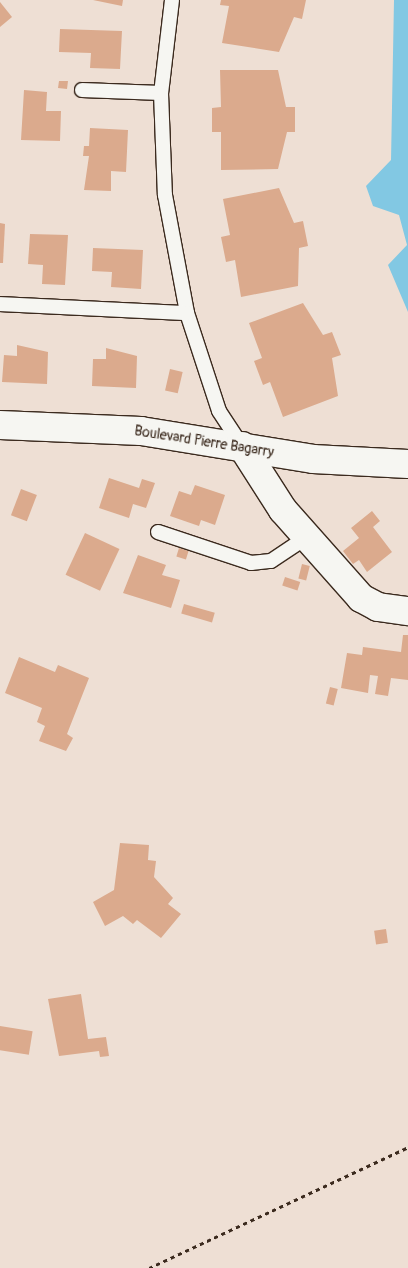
<!DOCTYPE html>
<html>
<head>
<meta charset="utf-8">
<style>
	body { margin:0 }
	#map { position:relative; width:408px; height:1268px; overflow:hidden; background:#eedfd4; font-family:Pangolin,sans-serif }
	div>[style] { position:absolute }
	.water>* { inset:0; background:#82c8e3 }
	.building>* { inset:0; background:#dbaa8d; transform-origin:0 0 }
	.path>* { height:3px; margin-top:-1.5px; transform-origin:0; background:repeating-linear-gradient(90deg,#3b2a1e 0 4px,transparent 0 8px) }
	.roads { filter:drop-shadow(1px 0 #3b2a1e) drop-shadow(-1px 0 #3b2a1e) drop-shadow(0 1px #3b2a1e) drop-shadow(0 -1px #3b2a1e) }
	.service>* { height:14px; margin:-7px; padding:0 7px; transform-origin:7px; border-radius:7px; background:#f6f6f2 }
	.minor>* { height:28px; margin:-14px; padding:0 14px; transform-origin:14px; border-radius:14px; background:#f6f6f2 }
	span { translate:-50% -50%; white-space:nowrap; text-align:center; line-height:1.15; -webkit-text-stroke:4px #f6f6f2; paint-order:stroke }
	.street-label { font-size:14px; color:#3b2a1e }
</style>
</head>
<body>
<div id="map">
	<div class="water">
		<div style="clip-path:polygon(394px 0,408px 0,408px 312px,388px 265px,407px 245px,399px 215px,373px 206px,366px 186px,391px 160px)"></div>
	</div>
	<div class="building">
		<div style="clip-path:polygon(93px 0,123px 0,122px 6px)"></div>
		<div style="clip-path:polygon(221px 0,306px 0,302px 19px,294px 17px,279px 52px,222px 43px,229px 6px,220px 5px)"></div>
		<div style="clip-path:polygon(0 2px,12px 17px,0 27px)"></div>
		<div style="clip-path:polygon(60px 29px,122px 31px,120px 69px,90px 68px,91px 53px,59px 52px)"></div>
		<div style="clip-path:polygon(220px 70px,278px 70px,286px 107px,295px 107px,295px 132px,287px 132px,278px 169px,221px 170px,221px 132px,212px 132px,212px 108px,221px 107px)"></div>
		<div style="clip-path:polygon(59px 81px,68px 81px,67px 89px,58px 88px)"></div>
		<div style="clip-path:polygon(24px 90px,47px 92px,46px 111px,61px 111px,60px 141px,21px 140px)"></div>
		<div style="clip-path:polygon(90px 128px,128px 130px,126px 172px,111px 171px,111px 191px,84px 190px,89px 156px,83px 156px,84px 146px,89px 146px)"></div>
		<div style="clip-path:polygon(279px 188px,294px 223px,303px 221px,308px 246px,299px 248px,298px 286px,241px 297px,235px 260px,226px 262px,221px 237px,230px 235px,223px 199px)"></div>
		<div style="clip-path:polygon(0 223px,5px 224px,3px 263px,0 263px)"></div>
		<div style="clip-path:polygon(30px 234px,68px 235px,65px 285px,42px 284px,43px 265px,28px 264px)"></div>
		<div style="clip-path:polygon(93px 248px,143px 250px,141px 289px,111px 287px,112px 272px,92px 271px)"></div>
		<div style="clip-path:polygon(303px 303px,323px 335px,332px 332px,341px 355px,332px 358px,338px 396px,283px 417px,270px 382px,263px 385px,254px 361px,262px 358px,249px 323px)"></div>
		<div style="clip-path:polygon(17px 345px,48px 352px,47px 384px,2px 382px,4px 355px,17px 356px)"></div>
		<div style="clip-path:polygon(106px 348px,137px 356px,136px 388px,92px 386px,93px 359px,106px 359px)"></div>
		<div style="left:170px;top:369px;width:13px;height:22px;rotate:13deg"></div>
		<div style="clip-path:polygon(109px 478px,139px 488px,142px 479px,155px 483px,146px 508px,133px 504px,129px 518px,99px 508px)"></div>
		<div style="clip-path:polygon(195px 485px,225px 495px,215px 525px,201px 520px,199px 526px,170px 516px,179px 491px,191px 495px)"></div>
		<div style="left:21px;top:489px;width:17px;height:28px;rotate:21deg"></div>
		<div style="clip-path:polygon(372px 511px,380px 521px,373px 527px,392px 552px,367px 572px,359px 560px,353px 564px,343px 551px,359px 538px,351px 528px)"></div>
		<div style="left:85px;top:533px;width:38px;height:46px;rotate:25deg"></div>
		<div style="left:179px;top:548px;width:10px;height:9px;rotate:17deg"></div>
		<div style="clip-path:polygon(138px 555px,166px 565px,162px 575px,180px 580px,171px 608px,123px 593px)"></div>
		<div style="left:302px;top:564px;width:8px;height:15px;rotate:14deg"></div>
		<div style="left:285px;top:577px;width:16px;height:9px;rotate:18deg"></div>
		<div style="left:184px;top:604px;width:32px;height:10px;rotate:16deg"></div>
		<div style="clip-path:polygon(403px 635px,408px 635px,408px 680px,391px 678px,388px 696px,375px 694px,378px 676px,370px 675px,368px 693px,341px 688px,347px 653px,362px 655px,363px 647px,401px 652px)"></div>
		<div style="clip-path:polygon(19px 657px,55px 672px,58px 665px,89px 678px,67px 734px,73px 738px,66px 751px,39px 741px,45px 726px,37px 722px,42px 708px,5px 693px)"></div>
		<div style="left:330px;top:687px;width:8px;height:17px;rotate:14deg"></div>
		<div style="clip-path:polygon(120px 843px,149px 845px,148px 860px,156px 861px,154px 877px,173px 898px,168px 904px,181px 914px,161px 938px,137px 920px,133px 924px,123px 916px,105px 926px,93px 902px,114px 890px)"></div>
		<div style="left:386px;top:929px;width:14px;height:12px;rotate:82deg"></div>
		<div style="clip-path:polygon(81px 994px,88px 1039px,106px 1037px,109px 1056px,100px 1057px,99px 1051px,59px 1056px,48px 999px)"></div>
		<div style="left:0;top:1026px;width:33px;height:24px;rotate:9deg"></div>
	</div>
	<div class="path">
		<div style="left:149px;top:1268px;width:286px;rotate:-25deg"></div>
	</div>
	<div class="roads">
		<div class="service">
			<div style="left:172px;top:0;width:94px;rotate:96.7deg"></div>
			<div style="left:161px;top:93px;width:102px;rotate:87.8deg"></div>
			<div style="left:165px;top:195px;width:120px;rotate:79.4deg"></div>
			<div style="left:187px;top:313px;width:103px;rotate:71.9deg"></div>
			<div style="left:219px;top:411px;width:42px;rotate:56.7deg"></div>
			<div style="left:82px;top:90px;width:79px;rotate:2.2deg"></div>
			<div style="left:0;top:304px;width:187px;rotate:2.8deg"></div>
			<div style="left:158px;top:532px;width:98px;rotate:18.4deg"></div>
			<div style="left:251px;top:563px;width:20px;rotate:-6deg"></div>
			<div style="left:271px;top:561px;width:43px;rotate:-33.7deg"></div>
		</div>
		<div class="minor">
			<div style="left:0;top:425px;width:141px;rotate:2.4deg"></div>
			<div style="left:141px;top:431px;width:174px;rotate:9.2deg"></div>
			<div style="left:313px;top:459px;width:95px;rotate:3deg"></div>
			<div style="left:242px;top:446px;width:76px;rotate:57.4deg"></div>
			<div style="left:283px;top:510px;width:118px;rotate:48.4deg"></div>
			<div style="left:361px;top:598px;width:19px;rotate:28deg"></div>
			<div style="left:378px;top:607px;width:30px;rotate:8deg"></div>
		</div>
	</div>
	<div class="street-label">
		<span style="left:204px;top:442px;rotate:9deg">Boulevard Pierre Bagarry</span>
	</div>
</div>
</body>
</html>
